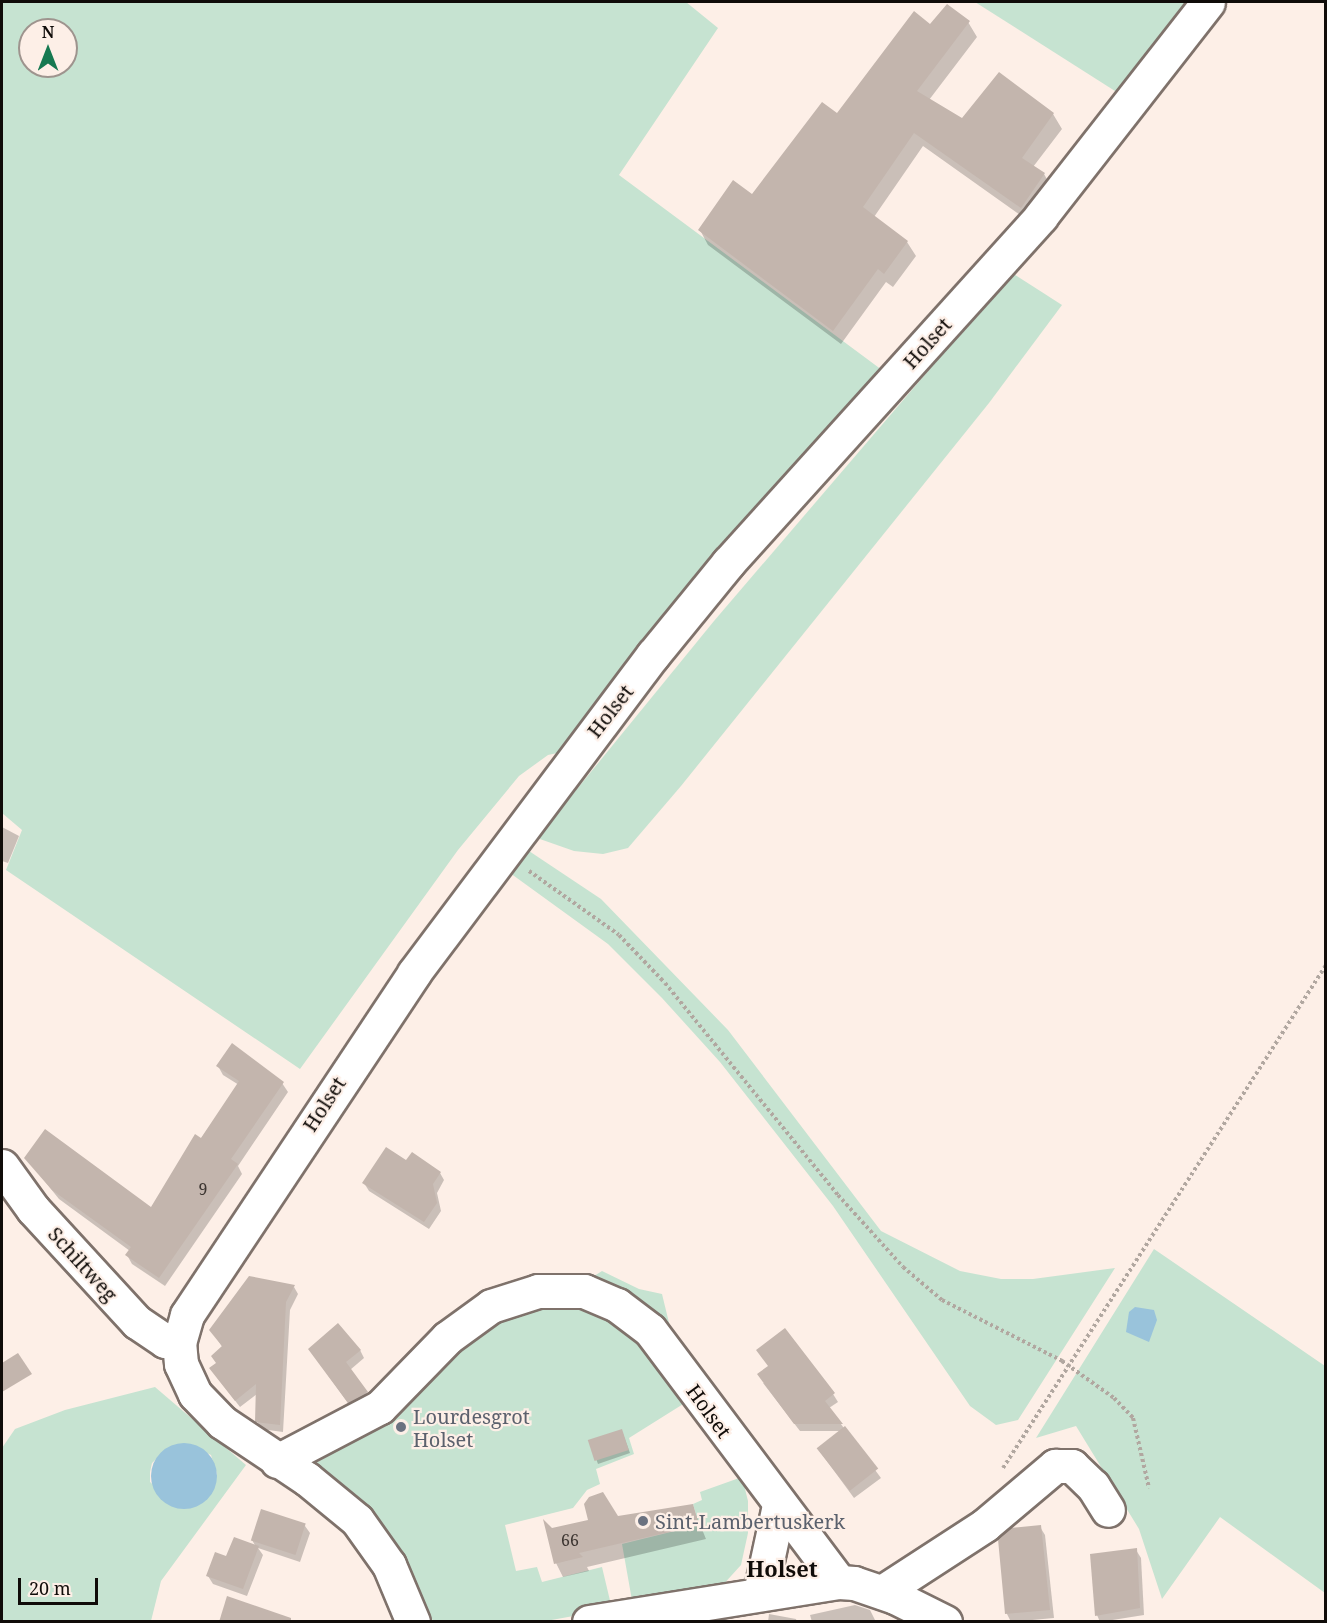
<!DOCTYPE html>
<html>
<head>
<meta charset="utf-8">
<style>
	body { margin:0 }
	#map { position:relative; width:1327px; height:1623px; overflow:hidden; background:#fdefe7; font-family:"Noto Serif",serif }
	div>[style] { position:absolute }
	.green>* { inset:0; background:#c6e3d1 }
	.water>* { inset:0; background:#99c3db }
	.round { border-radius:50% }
	.shadow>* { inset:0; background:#0003 }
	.building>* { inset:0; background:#c3b5ad; transform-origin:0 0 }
	.path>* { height:4px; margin-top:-2px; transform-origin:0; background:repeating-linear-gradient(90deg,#b1a7a0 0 3px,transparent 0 6px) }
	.roads { filter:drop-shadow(2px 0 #7f726b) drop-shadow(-2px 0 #7f726b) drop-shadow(0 2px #7f726b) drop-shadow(0 -2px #7f726b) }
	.minor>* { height:33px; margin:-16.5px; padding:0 16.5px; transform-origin:16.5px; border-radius:16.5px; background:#fff }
	.dots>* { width:16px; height:16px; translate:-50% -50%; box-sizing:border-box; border:3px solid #fdefe7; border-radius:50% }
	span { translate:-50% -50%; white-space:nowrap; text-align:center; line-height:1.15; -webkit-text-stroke:4.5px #fdefe7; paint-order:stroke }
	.number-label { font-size:16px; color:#3d3632 }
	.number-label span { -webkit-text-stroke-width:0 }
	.street-label { font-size:20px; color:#100c09 }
	.worship-label { font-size:20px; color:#5b616d }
	.left { translate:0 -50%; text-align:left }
	.quarter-label { font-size:22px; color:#100c09; font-weight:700 }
	.frame { position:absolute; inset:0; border:3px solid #100c09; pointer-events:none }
	.north { position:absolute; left:18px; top:18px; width:60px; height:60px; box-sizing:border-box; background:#fdefe7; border:2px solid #9e948e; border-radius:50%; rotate:0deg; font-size:16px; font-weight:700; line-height:24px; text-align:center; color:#100c09 }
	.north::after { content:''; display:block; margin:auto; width:21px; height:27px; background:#167951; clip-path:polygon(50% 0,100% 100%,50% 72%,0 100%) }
	.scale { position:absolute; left:18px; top:1578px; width:80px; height:27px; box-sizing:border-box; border:3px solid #100c09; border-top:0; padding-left:8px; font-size:18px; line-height:21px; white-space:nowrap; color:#100c09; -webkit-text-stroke:4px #fdefe7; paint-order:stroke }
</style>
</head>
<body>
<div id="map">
	<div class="green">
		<div style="clip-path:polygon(evenodd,2px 2px,686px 2px,718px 28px,619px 175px,886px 373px,576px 749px,548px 755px,519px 776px,458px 850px,300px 1069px,6px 870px,22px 830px,2px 813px,2px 2px,30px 30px,66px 30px,66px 66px,30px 66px,30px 30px)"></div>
		<div style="clip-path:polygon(975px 2px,1198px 2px,1126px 98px)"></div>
		<div style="clip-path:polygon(1012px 273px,1062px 305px,989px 403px,681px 786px,628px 848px,603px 854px,574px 851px,537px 838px,714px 621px)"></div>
		<div style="clip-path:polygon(526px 849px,601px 899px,728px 1030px,881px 1231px,960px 1271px,1001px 1279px,1033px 1279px,1115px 1268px,1018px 1420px,996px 1425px,970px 1406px,833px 1206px,720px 1062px,662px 998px,608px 944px,510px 873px)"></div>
		<div style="clip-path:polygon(1154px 1249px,1325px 1366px,1325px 1593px,1220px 1517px,1162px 1599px,1139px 1529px,1076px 1426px,1036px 1438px)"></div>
		<div style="clip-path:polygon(602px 1271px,639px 1289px,662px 1294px,688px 1401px,629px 1438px,634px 1454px,596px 1469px,600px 1484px,587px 1490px,573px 1508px,505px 1525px,516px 1571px,537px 1567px,542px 1582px,602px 1567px,612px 1609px,546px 1621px,434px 1621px,424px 1613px,416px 1584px,393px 1545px,360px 1503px,316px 1463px,357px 1437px,490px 1321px,558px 1299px)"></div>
		<div style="clip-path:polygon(evenodd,155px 1387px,246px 1465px,161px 1581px,151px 1621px,2px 1621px,2px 1448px,15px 1429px,65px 1410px,155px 1387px,188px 1444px,211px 1455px,217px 1474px,200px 1504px,180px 1508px,150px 1482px,150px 1472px,152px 1463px,168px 1448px,188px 1444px)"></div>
		<div style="clip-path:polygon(742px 1477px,748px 1501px,748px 1533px,741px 1565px,721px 1587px,633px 1606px,622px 1544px,699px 1525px,693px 1504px,702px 1500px,700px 1492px)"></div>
	</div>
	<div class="water">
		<div style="clip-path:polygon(1135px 1307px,1154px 1310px,1157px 1320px,1149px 1342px,1126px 1332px,1129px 1312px)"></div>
		<div class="round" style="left:151px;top:1443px;width:66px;height:66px"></div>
	</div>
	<div class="shadow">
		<div style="clip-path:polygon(968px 22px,977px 37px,929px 100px,963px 120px,1000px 74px,1053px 114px,1062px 129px,1033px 167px,1044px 174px,1052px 188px,1030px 222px,923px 146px,874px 217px,907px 242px,916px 256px,893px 287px,886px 282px,841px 344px,708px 245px,700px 230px,752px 196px,930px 26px)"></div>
		<div style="clip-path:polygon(2px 827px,19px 836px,8px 863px,2px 861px)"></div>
		<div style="clip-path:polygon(218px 1066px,282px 1083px,288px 1092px,238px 1166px,242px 1174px,165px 1286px,132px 1264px,127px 1255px,130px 1251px,59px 1199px,26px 1158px,151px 1209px,239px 1085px,223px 1075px)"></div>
		<div style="clip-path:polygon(406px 1162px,440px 1173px,444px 1180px,437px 1193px,441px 1211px,429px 1229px,369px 1191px,364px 1183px)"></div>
		<div style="clip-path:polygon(294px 1287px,298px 1294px,290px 1310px,283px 1432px,261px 1429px,257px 1421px,257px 1394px,240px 1407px,216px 1376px,223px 1348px,211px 1330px)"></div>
		<div style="clip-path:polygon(360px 1350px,364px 1358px,350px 1370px,371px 1401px,353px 1410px,315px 1357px)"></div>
		<div style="clip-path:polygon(763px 1383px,833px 1394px,838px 1402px,829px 1408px,881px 1478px,854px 1498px,818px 1449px,841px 1431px,800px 1431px)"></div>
		<div style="clip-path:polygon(623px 1434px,630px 1453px,598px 1464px,590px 1442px)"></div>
		<div style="clip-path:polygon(692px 1505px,706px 1539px,587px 1567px,589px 1571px,563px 1577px,556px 1563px,551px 1529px)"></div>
		<div style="clip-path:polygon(305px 1526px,310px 1533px,300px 1562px,258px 1548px,263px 1555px,247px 1596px,213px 1584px,208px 1576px,227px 1558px,256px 1547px,252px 1540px)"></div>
		<div style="clip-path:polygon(1040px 1527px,1045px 1535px,1054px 1618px,1011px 1622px,1007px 1614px,1000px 1539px)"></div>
		<div style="clip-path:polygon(1136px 1550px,1141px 1558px,1144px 1615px,1100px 1622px,1097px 1615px)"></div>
		<div style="clip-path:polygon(855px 1605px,870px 1610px,876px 1622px,812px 1622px,810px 1615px)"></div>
		<div style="clip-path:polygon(769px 1614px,796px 1619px,797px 1622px,768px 1622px)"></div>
	</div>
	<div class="building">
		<div style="clip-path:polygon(947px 4px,970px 21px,917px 91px,962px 118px,999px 72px,1054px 113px,1022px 158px,1045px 173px,1021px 208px,914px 133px,863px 207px,908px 241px,884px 274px,878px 269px,833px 331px,698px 230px,733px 180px,752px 194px,822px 102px,837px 113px,914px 11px,930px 24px)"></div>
		<div style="clip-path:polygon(232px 1043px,284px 1082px,231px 1159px,238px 1164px,159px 1278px,125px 1255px,131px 1247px,52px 1190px,24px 1158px,45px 1129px,151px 1207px,195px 1134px,201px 1138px,239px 1081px,216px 1066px)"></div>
		<div style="clip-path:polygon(386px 1147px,406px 1160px,412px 1152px,441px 1172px,433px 1184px,437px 1203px,424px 1222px,362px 1183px)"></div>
		<div style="clip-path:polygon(249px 1276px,295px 1285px,286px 1302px,280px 1425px,255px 1422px,256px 1384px,235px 1401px,209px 1368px,216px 1363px,211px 1356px,222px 1346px,209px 1330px)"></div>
		<div style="clip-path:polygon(338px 1323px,361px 1350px,346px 1362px,368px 1392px,348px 1403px,308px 1349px)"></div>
		<div style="clip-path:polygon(785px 1328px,835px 1393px,825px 1401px,843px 1424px,794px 1424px,757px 1374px,768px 1366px,756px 1350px)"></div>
		<div style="clip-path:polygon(18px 1353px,32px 1374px,2px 1392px,2px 1363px)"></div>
		<div style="left:845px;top:1426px;width:54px;height:36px;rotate:52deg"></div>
		<div style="left:622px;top:1429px;width:22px;height:36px;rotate:72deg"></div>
		<div style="clip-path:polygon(603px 1492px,618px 1516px,693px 1504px,699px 1525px,579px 1553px,583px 1557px,554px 1564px,543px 1519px,552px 1528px,588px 1520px,584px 1504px,589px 1497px)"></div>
		<div style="left:261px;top:1509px;width:47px;height:33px;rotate:18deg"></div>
		<div style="clip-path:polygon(1041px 1525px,1050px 1610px,1005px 1614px,998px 1539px,1010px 1528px)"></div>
		<div style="clip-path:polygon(234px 1537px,259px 1546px,243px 1589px,206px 1576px,215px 1552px,226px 1556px)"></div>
		<div style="clip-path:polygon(1137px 1548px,1140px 1608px,1095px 1616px,1090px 1554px)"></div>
		<div style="clip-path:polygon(227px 1596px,291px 1618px,291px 1622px,219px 1622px)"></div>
	</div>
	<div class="path">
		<div style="left:529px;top:871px;width:110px;rotate:35.4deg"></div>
		<div style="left:619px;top:935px;width:66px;rotate:46.2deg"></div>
		<div style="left:665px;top:983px;width:274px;rotate:50.8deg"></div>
		<div style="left:838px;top:1195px;width:97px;rotate:47.9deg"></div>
		<div style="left:903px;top:1267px;width:51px;rotate:40.2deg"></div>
		<div style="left:942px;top:1300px;width:135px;rotate:26.9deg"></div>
		<div style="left:1062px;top:1361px;width:64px;rotate:35.4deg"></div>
		<div style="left:1114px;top:1398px;width:28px;rotate:46deg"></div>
		<div style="left:1133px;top:1418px;width:72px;rotate:77.1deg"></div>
		<div style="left:1003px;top:1468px;width:598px;rotate:-57.29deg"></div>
	</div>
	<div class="roads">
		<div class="minor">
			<div style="left:2px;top:1166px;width:53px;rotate:54.2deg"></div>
			<div style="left:33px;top:1209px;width:154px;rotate:47.4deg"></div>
			<div style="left:137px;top:1322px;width:34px;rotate:34deg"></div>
			<div style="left:165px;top:1341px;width:14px;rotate:8deg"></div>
			<div style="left:277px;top:1461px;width:116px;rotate:-27.7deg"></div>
			<div style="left:380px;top:1407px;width:96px;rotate:-45.8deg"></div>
			<div style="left:447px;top:1338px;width:54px;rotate:-36deg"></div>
			<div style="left:491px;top:1306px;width:49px;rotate:-17.7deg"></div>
			<div style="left:538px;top:1291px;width:46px"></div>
			<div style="left:584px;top:1291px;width:36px;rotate:23deg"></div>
			<div style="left:617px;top:1305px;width:41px;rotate:37.1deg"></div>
			<div style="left:650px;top:1330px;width:315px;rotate:53.1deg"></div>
			<div style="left:882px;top:1592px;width:123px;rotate:-33deg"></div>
			<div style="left:985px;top:1525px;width:92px;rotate:-40.1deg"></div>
			<div style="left:1055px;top:1466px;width:17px"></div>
			<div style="left:1072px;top:1466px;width:29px;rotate:44deg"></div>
			<div style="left:1093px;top:1486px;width:28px;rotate:58deg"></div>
			<div style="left:760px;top:1593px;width:90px;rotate:-77.8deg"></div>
			<div style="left:413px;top:1622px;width:62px;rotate:-112.8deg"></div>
			<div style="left:389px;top:1565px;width:55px;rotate:-125.4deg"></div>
			<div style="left:357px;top:1520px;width:65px;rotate:-140.6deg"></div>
			<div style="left:307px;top:1479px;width:102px;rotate:-146.2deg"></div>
			<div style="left:222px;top:1422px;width:39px;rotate:-134deg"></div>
			<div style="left:195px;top:1394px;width:33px;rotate:-115deg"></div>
			<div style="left:181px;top:1364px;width:21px;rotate:-95deg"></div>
			<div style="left:179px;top:1343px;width:29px;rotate:-74deg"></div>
			<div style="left:187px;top:1315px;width:410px;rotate:-56.4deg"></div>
			<div style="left:414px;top:973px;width:398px;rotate:-53.1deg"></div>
			<div style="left:653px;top:655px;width:119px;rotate:-50.8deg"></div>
			<div style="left:728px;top:563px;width:467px;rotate:-47.9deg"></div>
			<div style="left:1041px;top:216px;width:271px;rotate:-52deg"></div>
			<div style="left:589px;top:1622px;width:253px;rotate:-9.1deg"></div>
			<div style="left:839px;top:1582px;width:15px;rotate:4deg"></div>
			<div style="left:854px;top:1583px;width:43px;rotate:18.9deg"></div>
			<div style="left:895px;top:1597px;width:56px;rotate:26.6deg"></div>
		</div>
	</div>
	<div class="dots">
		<div style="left:401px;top:1427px;background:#6b7280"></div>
		<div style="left:643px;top:1521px;background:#6b7280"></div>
	</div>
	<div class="number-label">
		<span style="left:203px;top:1189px">9</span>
		<span style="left:570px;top:1540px">66</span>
	</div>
	<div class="street-label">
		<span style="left:927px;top:343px;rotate:-48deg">Holset</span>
		<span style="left:610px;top:711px;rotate:-52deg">Holset</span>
		<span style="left:324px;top:1104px;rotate:-57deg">Holset</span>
		<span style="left:83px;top:1264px;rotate:48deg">Schiltweg</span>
		<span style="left:709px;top:1411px;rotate:54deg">Holset</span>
	</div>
	<div class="worship-label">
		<span class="left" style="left:413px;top:1428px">Lourdesgrot<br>Holset</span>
		<span class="left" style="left:655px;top:1521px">Sint-Lambertuskerk</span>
	</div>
	<div class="quarter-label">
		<span style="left:782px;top:1569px">Holset</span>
	</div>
	<div class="frame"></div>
	<div class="north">N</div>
	<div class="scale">20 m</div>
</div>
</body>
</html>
